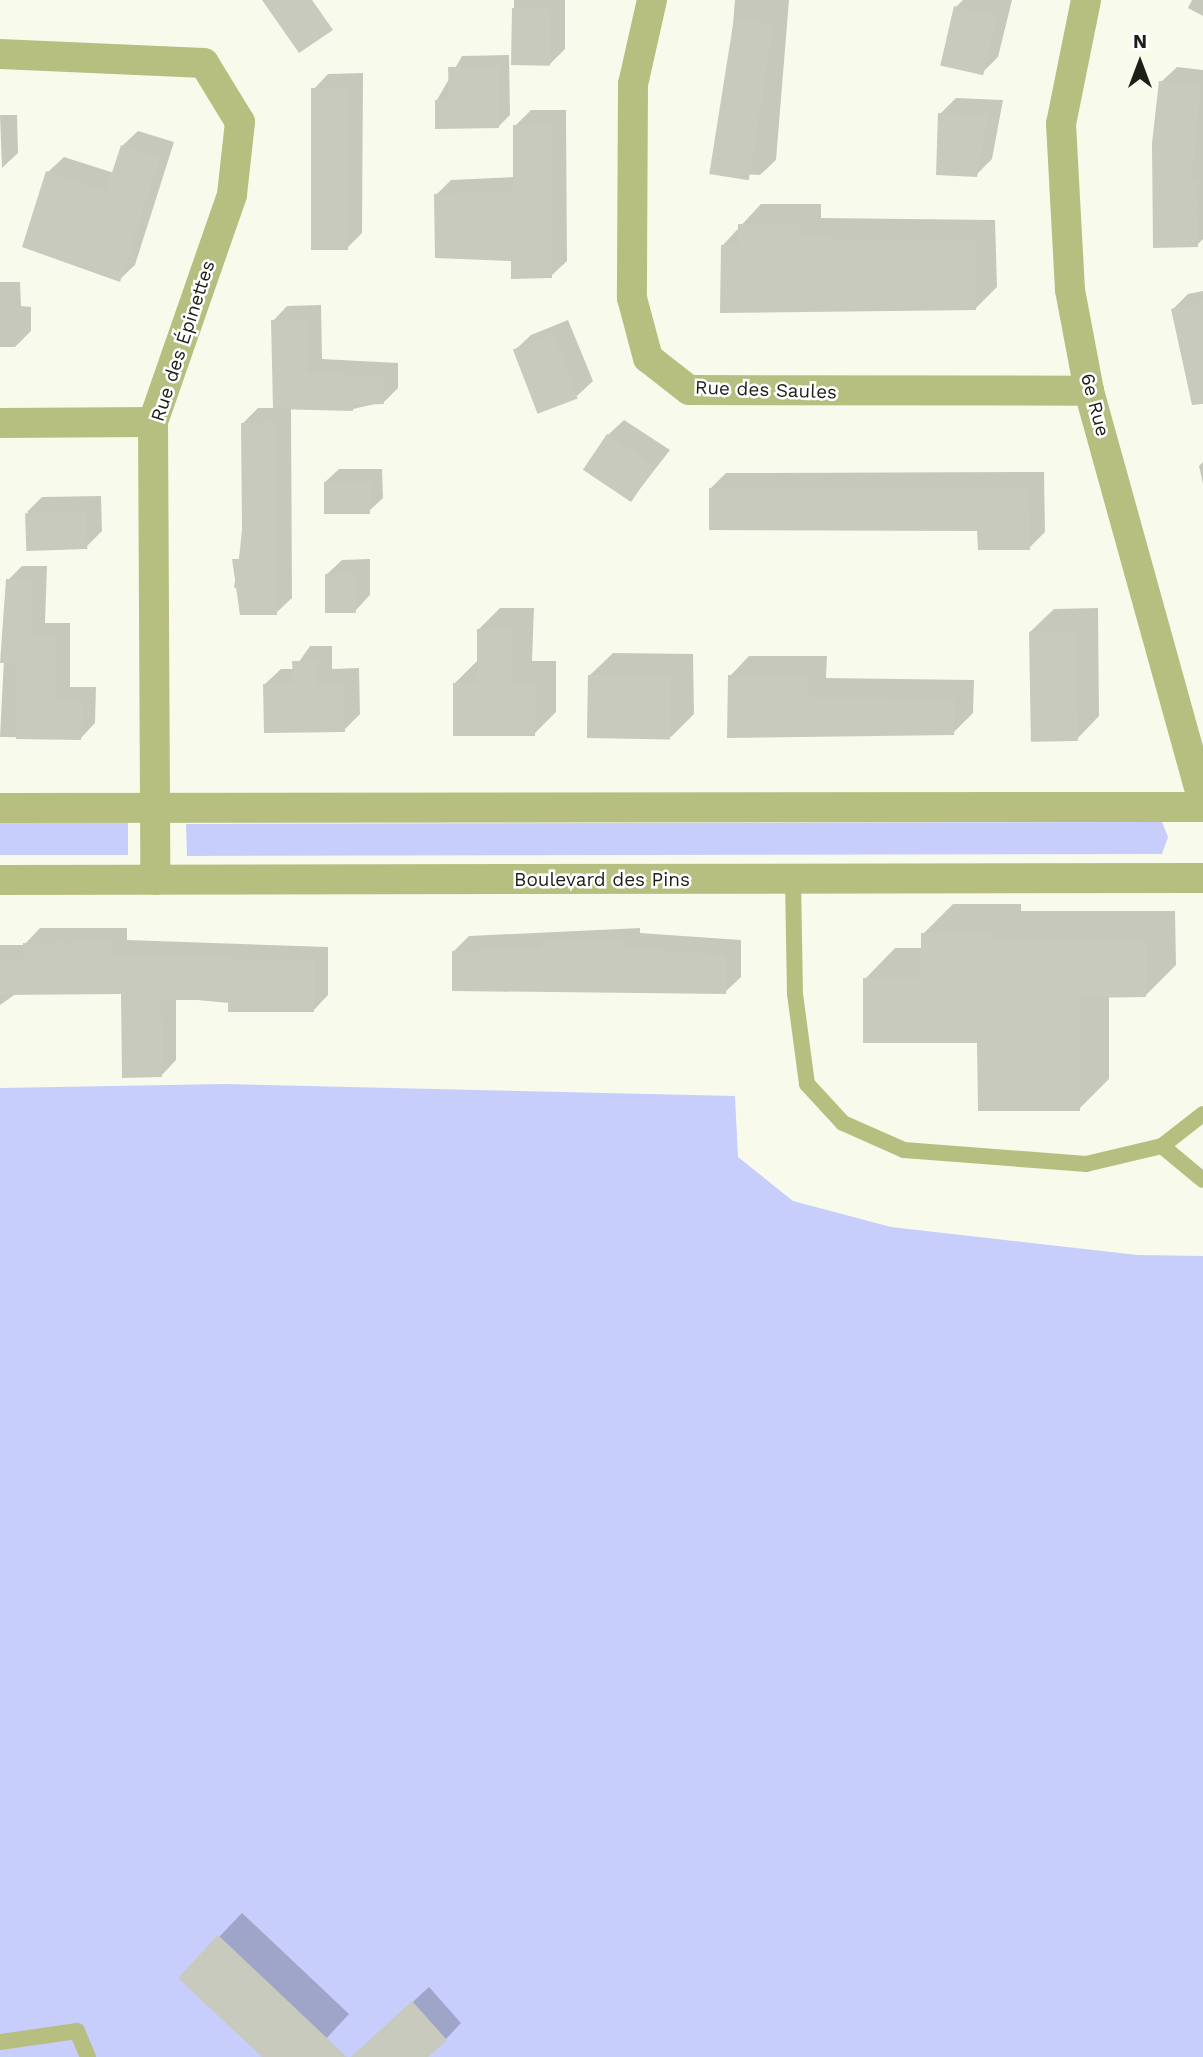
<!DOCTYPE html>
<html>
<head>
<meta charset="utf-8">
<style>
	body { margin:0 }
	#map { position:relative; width:1203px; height:2057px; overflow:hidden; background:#f8fbec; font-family:"Work Sans",sans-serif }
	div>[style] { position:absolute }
	.green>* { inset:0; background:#c7cefc; transform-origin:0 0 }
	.shadow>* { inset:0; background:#0003 }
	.building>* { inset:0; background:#c7cabc; transform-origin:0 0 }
	.service>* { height:16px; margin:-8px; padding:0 8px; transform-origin:8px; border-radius:8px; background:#b7bf80 }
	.minor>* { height:30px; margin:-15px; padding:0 15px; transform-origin:15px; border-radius:15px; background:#b7bf80 }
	span { translate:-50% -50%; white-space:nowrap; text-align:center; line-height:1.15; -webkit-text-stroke:5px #fff; paint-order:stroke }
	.street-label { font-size:19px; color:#1e1e19 }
	.north { position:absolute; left:1105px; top:28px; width:70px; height:70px; -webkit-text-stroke:5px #fff; paint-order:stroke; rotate:0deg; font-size:19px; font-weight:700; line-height:28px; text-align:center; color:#1e1e19 }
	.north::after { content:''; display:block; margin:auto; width:24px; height:32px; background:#1e1e19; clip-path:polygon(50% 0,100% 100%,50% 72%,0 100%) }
</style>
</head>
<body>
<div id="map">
	<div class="green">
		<div style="clip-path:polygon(1162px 822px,1168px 837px,1162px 854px,187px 856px,186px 824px)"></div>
		<div style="left:0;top:823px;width:128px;height:32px"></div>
		<div style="clip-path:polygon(225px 1084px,735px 1096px,738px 1157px,793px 1201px,891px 1227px,1138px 1255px,1203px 1256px,1203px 2057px,0 2057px,0 1088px)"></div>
	</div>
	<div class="shadow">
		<div style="clip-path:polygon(514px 0,565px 0,565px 49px,550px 64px,514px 63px)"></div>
		<div style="clip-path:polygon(735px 0,789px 0,776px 160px,760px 175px,721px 173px)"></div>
		<div style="clip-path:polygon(963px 0,1012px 0,998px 57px,982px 73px,956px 7px)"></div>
		<div style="clip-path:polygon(1192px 0,1203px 0,1203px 16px,1188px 8px)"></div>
		<div style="clip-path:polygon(509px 55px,510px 115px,498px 127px,437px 100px,462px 56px)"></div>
		<div style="clip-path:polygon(1177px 67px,1203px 70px,1203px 239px,1197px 245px,1161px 82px)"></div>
		<div style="clip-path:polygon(363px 73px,362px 233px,346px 249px,313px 90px,328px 74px)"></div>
		<div style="clip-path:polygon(956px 98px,1003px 100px,992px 159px,976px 175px,940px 114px)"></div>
		<div style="clip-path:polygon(531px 110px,566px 110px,567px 261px,551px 276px,513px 259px,436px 195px,451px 180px,515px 177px,515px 126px)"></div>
		<div style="clip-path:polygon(0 115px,17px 115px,18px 153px,2px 168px)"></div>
		<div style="clip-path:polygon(138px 131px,174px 142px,135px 265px,119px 280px,48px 172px,64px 157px,114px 173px,122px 146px)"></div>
		<div style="clip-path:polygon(761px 204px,821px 204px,821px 218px,995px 220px,997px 287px,975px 309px,722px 246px)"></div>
		<div style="clip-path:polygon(0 282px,20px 282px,21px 306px,31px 307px,31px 331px,15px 347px,0 347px)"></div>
		<div style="clip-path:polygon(1203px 291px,1203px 379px,1173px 309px,1188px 294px)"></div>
		<div style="clip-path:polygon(321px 305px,322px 359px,398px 363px,398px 388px,384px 402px,353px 409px,291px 408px,292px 598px,276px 613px,234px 587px,244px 530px,242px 424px,258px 408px,274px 408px,273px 321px,287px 306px)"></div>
		<div style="clip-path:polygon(568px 320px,593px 381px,577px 396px,515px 350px,531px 335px)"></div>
		<div style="clip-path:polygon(624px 420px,670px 450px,632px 499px,608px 435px)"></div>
		<div style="clip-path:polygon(1203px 462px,1203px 484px,1199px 466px)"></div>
		<div style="clip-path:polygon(339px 469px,382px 469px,383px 498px,369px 511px,325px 482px)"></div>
		<div style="clip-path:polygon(1044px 472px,1045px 532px,1029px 548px,979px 529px,710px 489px,726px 473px)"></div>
		<div style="clip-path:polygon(101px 496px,102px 531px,86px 547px,27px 512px,42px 497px)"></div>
		<div style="clip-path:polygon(370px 559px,370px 595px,355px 611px,326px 575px,342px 560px)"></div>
		<div style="clip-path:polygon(22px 566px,47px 566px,45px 623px,70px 623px,70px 687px,96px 687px,95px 723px,81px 738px,0 737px,8px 580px)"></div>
		<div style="clip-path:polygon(500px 608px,534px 608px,532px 661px,556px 661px,556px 712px,534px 734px,455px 683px,477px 661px,478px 630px)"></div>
		<div style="clip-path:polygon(1098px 608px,1099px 716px,1076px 740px,1030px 632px,1054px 609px)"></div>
		<div style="clip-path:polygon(310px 646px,332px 646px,332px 669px,359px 668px,360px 714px,344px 730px,265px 684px,281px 669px,294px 669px)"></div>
		<div style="clip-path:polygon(613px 653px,693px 654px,694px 714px,671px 737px,589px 676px)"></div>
		<div style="clip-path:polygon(749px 656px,827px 656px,826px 678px,974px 680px,973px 713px,953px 733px,729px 736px,730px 676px)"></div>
		<div style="clip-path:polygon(953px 904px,1021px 904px,1021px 911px,1175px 911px,1176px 965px,1145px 996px,1109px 996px,1109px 1079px,1079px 1109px,979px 1041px,865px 979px,895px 948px,923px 948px,923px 934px)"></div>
		<div style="clip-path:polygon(40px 928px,127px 928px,127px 940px,328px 947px,328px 995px,313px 1011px,176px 998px,176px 1060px,161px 1076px,123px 992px,17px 993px,0 1005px,0 945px,24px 945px)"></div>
		<div style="clip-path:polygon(640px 928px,640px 933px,741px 940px,741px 977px,725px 992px,454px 951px,469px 936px)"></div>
		<div style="clip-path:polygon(242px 1913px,349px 2014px,309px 2057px,265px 2057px,219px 1937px)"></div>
		<div style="clip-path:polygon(429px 1987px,461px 2023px,446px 2039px,426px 2057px,353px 2057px)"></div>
	</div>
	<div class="building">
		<div style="clip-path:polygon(262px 0,312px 0,333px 30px,299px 53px)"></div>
		<div style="left:954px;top:6px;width:44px;height:61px;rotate:13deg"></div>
		<div style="left:512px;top:8px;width:39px;height:57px;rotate:1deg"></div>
		<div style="left:734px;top:18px;width:40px;height:158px;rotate:9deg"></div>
		<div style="clip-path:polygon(498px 66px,499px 128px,435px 129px,435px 100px,449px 99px,448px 67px)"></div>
		<div style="clip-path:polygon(1159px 81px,1201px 86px,1191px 181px,1197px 181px,1198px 247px,1153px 248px,1152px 143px)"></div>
		<div style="left:348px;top:88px;width:162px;height:37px;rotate:90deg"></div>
		<div style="clip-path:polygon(938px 113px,988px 115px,977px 177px,936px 175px)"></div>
		<div style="clip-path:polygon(513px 125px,552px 125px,552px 278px,511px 279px,511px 261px,435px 258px,434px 194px,513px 191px)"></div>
		<div style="clip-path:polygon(121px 145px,160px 158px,120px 282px,22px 247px,46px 171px,106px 191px)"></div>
		<div style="clip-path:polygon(738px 224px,801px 224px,800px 238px,975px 241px,976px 310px,720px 313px,721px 245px,738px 245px)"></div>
		<div style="clip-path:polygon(1203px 302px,1203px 404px,1192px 405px,1171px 309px)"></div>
		<div style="clip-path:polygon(307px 319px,308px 373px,384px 377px,384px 404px,353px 405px,353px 411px,273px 409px,271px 320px)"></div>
		<div style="left:553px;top:334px;width:69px;height:43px;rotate:69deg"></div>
		<div style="clip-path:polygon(276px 422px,277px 615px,240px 615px,232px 559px,239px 559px,242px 529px,241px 423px)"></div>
		<div style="left:607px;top:434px;width:58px;height:43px;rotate:34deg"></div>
		<div style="left:324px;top:482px;width:46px;height:32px"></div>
		<div style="clip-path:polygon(1029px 487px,1030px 550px,978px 550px,977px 531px,709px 530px,709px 488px)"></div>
		<div style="left:86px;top:511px;width:38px;height:61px;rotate:88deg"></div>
		<div style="left:356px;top:574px;width:39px;height:31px;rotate:90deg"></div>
		<div style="clip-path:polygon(6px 579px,33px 580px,32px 637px,57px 637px,56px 701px,82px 701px,81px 740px,16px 739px,17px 663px,0 663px)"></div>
		<div style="clip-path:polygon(477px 629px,512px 629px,511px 683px,535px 683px,535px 736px,453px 736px,453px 683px,477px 683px)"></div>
		<div style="left:1076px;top:631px;width:110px;height:47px;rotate:89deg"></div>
		<div style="clip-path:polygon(292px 661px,317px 661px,317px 684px,344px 683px,345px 732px,264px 733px,263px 684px,293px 683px)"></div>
		<div style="left:588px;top:675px;width:83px;height:63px;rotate:1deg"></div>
		<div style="clip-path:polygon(728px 675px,807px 676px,807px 697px,954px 699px,954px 735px,727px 738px)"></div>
		<div style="clip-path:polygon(921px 933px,991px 933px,991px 941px,1146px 940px,1146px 997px,1079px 998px,1080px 1111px,978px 1111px,977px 1043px,863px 1043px,863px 978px,921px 978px)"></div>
		<div style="clip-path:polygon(113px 942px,113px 955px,314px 961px,314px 1012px,228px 1012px,228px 1000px,161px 1000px,162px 1077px,122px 1078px,121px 994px,0 995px,0 959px,24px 959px,23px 943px)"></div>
		<div style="clip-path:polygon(542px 942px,625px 942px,625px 948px,726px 955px,726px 994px,452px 991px,452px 951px,542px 950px)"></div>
		<div style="clip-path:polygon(218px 1935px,347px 2057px,262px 2057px,178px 1978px)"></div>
		<div style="clip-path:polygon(412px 2001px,447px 2040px,428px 2057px,351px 2057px)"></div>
	</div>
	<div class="service">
		<div style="left:793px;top:880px;width:114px;rotate:89deg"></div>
		<div style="left:795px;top:994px;width:91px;rotate:82.4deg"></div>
		<div style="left:807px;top:1084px;width:53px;rotate:47.3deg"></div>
		<div style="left:843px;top:1123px;width:67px;rotate:23.9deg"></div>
		<div style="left:904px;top:1150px;width:183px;rotate:4.4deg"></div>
		<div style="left:1086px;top:1164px;width:78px;rotate:-13.3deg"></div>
		<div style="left:1162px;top:1146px;width:52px;rotate:-38deg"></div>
		<div style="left:1162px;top:1146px;width:53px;rotate:39.7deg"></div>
		<div style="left:0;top:2042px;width:78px;rotate:-8.1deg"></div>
		<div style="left:77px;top:2031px;width:28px;rotate:67deg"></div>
	</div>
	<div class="minor">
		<div style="left:652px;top:0;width:86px;rotate:102.7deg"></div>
		<div style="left:633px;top:84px;width:214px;rotate:90.3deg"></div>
		<div style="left:632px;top:298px;width:62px;rotate:75.1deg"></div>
		<div style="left:648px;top:358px;width:52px;rotate:38deg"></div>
		<div style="left:689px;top:390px;width:400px;rotate:0.1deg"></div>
		<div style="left:1086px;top:0;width:126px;rotate:101.4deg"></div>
		<div style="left:1061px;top:124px;width:166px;rotate:86.9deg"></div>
		<div style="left:1070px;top:290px;width:103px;rotate:79.3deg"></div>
		<div style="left:1089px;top:391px;width:427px;rotate:74.5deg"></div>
		<div style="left:0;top:54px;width:204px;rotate:2.5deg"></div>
		<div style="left:204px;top:63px;width:69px;rotate:58.6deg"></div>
		<div style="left:240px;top:122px;width:73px;rotate:96.3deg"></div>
		<div style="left:232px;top:195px;width:240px;rotate:109.2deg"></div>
		<div style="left:153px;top:422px;width:458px;rotate:89.7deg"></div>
		<div style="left:0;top:423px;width:153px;rotate:-0.4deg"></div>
		<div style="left:0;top:808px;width:1203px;rotate:-0.05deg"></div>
		<div style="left:0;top:880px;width:1203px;rotate:-0.1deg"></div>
	</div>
	<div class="street-label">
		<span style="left:183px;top:341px;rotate:-72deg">Rue des Épinettes</span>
		<span style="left:766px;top:390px;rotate:2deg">Rue des Saules</span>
		<span style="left:1095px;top:405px;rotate:75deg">6e Rue</span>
		<span style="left:602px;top:880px">Boulevard des Pins</span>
	</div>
	<div class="north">N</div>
</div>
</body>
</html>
